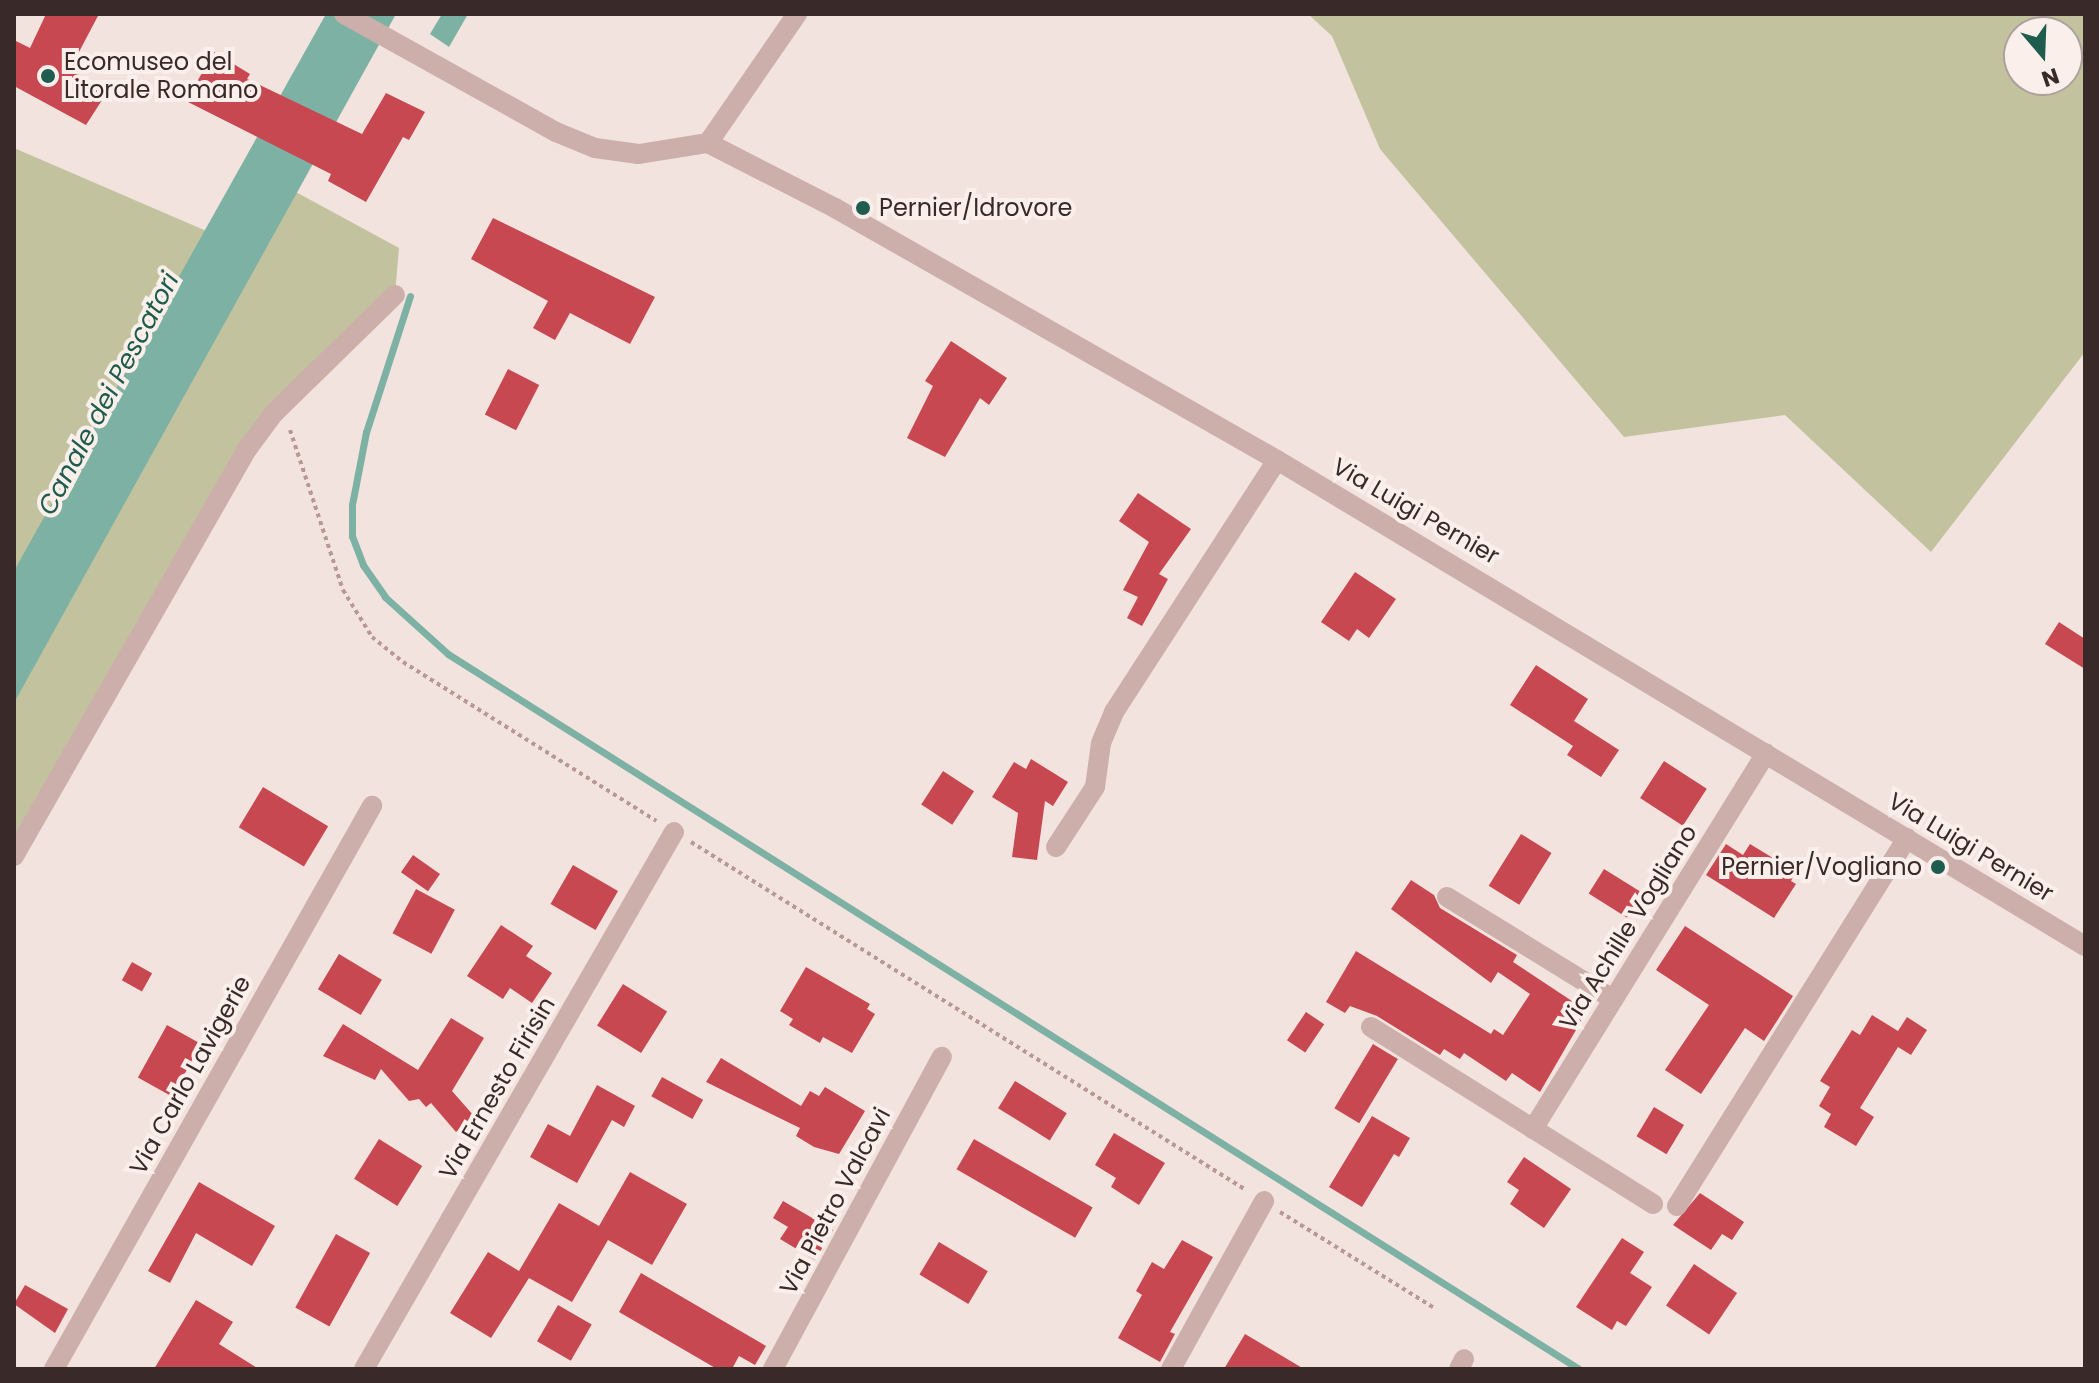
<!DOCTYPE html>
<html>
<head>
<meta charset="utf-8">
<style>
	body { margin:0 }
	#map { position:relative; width:2099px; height:1383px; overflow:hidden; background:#f3e3de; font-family:Poppins,sans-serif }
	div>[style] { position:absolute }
	.green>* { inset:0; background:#c2c39e }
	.water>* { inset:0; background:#7db1a3 }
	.stream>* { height:7px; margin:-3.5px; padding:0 3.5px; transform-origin:3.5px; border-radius:3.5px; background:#7db1a3 }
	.building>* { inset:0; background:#c84851; transform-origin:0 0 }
	.path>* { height:4px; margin-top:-2px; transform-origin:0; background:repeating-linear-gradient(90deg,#b89894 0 4px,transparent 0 8px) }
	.minor>* { height:20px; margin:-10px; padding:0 10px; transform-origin:10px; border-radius:10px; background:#ccafaa }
	.dots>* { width:22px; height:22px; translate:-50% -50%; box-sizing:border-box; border:4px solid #faefeb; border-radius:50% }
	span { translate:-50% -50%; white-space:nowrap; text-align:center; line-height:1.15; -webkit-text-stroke:8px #faefeb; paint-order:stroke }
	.poi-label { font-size:24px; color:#392a29 }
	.left { translate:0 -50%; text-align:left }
	.right { translate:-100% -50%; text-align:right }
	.street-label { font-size:24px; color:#392a29 }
	.water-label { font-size:26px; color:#1e5c4d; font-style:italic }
	.frame { position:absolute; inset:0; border:16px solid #392a29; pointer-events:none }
	.north { position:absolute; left:2003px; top:16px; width:80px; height:80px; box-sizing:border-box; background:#faefeb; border:2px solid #ada09d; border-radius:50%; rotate:161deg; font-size:22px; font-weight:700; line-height:32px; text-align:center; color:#392a29 }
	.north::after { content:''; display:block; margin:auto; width:28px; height:36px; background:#1e5c4d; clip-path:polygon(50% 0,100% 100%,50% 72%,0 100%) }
</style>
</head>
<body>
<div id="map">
	<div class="green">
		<div style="clip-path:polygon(evenodd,1308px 14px,2085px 14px,2085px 352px,1931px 552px,1785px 415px,1624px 437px,1380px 149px,1332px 36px,1308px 14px,2019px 32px,2067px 32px,2067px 80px,2019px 80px,2019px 32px)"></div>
		<div style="clip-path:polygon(14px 148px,225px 239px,261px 173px,399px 248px,395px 295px,274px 413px,14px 856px)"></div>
	</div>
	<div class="water">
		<div style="clip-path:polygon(326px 14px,396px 14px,14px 703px,14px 571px)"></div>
		<div style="clip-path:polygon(442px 14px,468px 14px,449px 47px,430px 34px)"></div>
	</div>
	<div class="stream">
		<div style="left:410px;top:296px;width:143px;rotate:107.9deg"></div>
		<div style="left:366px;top:432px;width:74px;rotate:100.9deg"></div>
		<div style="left:352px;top:505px;width:31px;rotate:90deg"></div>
		<div style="left:352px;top:536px;width:31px;rotate:69deg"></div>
		<div style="left:363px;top:565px;width:39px;rotate:55deg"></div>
		<div style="left:385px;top:597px;width:85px;rotate:42.1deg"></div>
		<div style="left:448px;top:654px;width:1338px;rotate:32.3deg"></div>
	</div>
	<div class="building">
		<div style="clip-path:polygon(46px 14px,99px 14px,70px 69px,106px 94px,86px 125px,14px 86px,14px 40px,30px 48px)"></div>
		<div style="clip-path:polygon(214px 52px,250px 74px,247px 79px,362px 134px,386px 93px,425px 112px,409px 140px,403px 137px,366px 202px,328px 181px,331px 174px,186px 101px)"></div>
		<div style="clip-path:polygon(493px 218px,655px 297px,630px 344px,570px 313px,555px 340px,533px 328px,548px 301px,471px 259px)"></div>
		<div style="clip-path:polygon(951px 341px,1007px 378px,989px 405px,980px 398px,945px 457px,907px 438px,933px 386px,925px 381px)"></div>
		<div style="left:508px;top:369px;width:35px;height:51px;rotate:27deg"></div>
		<div style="clip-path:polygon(1138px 493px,1191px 529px,1159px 574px,1168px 579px,1142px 626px,1127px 618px,1138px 597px,1123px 590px,1149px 542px,1119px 521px)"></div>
		<div style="clip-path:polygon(1355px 572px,1396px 599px,1369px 638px,1357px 629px,1349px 641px,1321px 622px)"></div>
		<div style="clip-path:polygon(2059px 622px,2085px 639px,2085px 669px,2045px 644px)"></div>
		<div style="clip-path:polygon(1536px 665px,1588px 699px,1574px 721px,1619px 750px,1601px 777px,1567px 755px,1573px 746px,1510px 705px)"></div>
		<div style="clip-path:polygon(1031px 759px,1068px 782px,1053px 806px,1045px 801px,1037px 860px,1012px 857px,1018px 813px,992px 797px,1014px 762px,1026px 769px)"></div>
		<div style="left:1664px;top:761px;width:51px;height:44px;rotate:33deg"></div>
		<div style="left:943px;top:771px;width:37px;height:40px;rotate:33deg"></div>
		<div style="left:263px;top:787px;width:76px;height:47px;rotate:31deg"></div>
		<div style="left:1521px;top:834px;width:36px;height:61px;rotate:32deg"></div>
		<div style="clip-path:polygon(1726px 844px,1743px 855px,1750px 844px,1796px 872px,1791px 881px,1796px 884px,1774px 918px,1706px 875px)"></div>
		<div style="left:413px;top:855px;width:33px;height:21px;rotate:35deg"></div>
		<div style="left:573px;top:865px;width:52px;height:45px;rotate:30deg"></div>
		<div style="left:1604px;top:869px;width:45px;height:29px;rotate:32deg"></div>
		<div style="clip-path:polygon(1411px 880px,1434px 895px,1440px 908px,1517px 955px,1513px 962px,1587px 1011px,1540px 1092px,1512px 1073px,1506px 1081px,1464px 1053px,1460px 1059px,1444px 1049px,1440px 1055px,1377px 1016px,1350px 1006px,1345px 1013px,1326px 1002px,1356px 951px,1491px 1034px,1494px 1029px,1503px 1035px,1530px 994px,1498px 972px,1491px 983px,1391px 909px)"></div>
		<div style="left:416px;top:889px;width:44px;height:50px;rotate:28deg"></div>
		<div style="clip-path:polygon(501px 925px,533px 946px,526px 956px,552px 973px,532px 1003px,510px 988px,503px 999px,467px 976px)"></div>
		<div style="clip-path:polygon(1685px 926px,1793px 996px,1764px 1041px,1745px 1028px,1701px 1094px,1665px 1070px,1709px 1005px,1656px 970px)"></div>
		<div style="left:339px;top:954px;width:50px;height:41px;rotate:31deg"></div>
		<div style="left:132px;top:962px;width:23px;height:21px;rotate:29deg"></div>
		<div style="clip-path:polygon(806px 967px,870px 1004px,867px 1009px,875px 1014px,852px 1053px,823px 1037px,820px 1043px,789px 1025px,793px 1019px,780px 1011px)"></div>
		<div style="left:623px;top:984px;width:52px;height:49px;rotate:32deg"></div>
		<div style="left:1306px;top:1012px;width:22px;height:34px;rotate:34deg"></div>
		<div style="clip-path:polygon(1872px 1015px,1898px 1031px,1907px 1017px,1927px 1030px,1911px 1055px,1898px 1047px,1860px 1108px,1874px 1117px,1856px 1146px,1824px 1127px,1831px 1114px,1819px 1106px,1830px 1087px,1820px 1081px,1852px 1030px,1860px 1035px)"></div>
		<div style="clip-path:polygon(451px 1018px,484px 1038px,452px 1091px,474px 1116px,456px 1132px,431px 1103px,426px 1107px,419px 1099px,409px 1101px,381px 1069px,375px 1080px,323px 1056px,343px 1024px,418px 1070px)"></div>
		<div style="left:167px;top:1025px;width:39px;height:60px;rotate:29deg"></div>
		<div style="left:1373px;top:1044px;width:29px;height:75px;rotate:31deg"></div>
		<div style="clip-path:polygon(721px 1058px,801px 1106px,810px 1091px,819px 1096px,825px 1087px,865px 1111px,839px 1154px,814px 1147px,796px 1136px,800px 1128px,706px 1082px)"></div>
		<div style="left:662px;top:1077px;width:47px;height:22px;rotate:29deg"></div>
		<div style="left:1015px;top:1081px;width:61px;height:32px;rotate:32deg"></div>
		<div style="clip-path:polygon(597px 1085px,635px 1106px,624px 1127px,612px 1120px,577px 1183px,530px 1157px,548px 1124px,570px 1136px)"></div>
		<div style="left:1654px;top:1107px;width:35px;height:34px;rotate:31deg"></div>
		<div style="clip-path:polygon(1372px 1116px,1410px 1138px,1399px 1157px,1394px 1154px,1362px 1207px,1329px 1187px)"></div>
		<div style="clip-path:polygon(1114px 1133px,1165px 1163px,1139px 1205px,1111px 1187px,1116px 1178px,1095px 1165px)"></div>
		<div style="left:379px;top:1139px;width:51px;height:47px;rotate:32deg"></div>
		<div style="left:974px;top:1139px;width:137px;height:35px;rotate:30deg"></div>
		<div style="clip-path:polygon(1524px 1157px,1571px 1189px,1544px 1228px,1510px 1204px,1519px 1190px,1507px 1182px)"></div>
		<div style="clip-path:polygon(630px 1172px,687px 1204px,652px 1265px,608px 1240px,572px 1302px,529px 1278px,491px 1338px,450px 1313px,488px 1252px,519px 1271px,559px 1203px,599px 1226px)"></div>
		<div style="clip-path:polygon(199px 1182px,275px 1226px,252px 1266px,196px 1233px,170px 1283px,148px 1271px)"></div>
		<div style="clip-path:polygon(1700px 1193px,1744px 1222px,1732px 1240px,1722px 1234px,1711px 1250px,1673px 1225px)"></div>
		<div style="clip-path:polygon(783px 1201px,833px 1230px,815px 1260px,780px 1239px,788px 1227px,773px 1218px)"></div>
		<div style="left:336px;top:1234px;width:39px;height:84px;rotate:29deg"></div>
		<div style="clip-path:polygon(1622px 1238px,1644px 1252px,1630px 1273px,1652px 1287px,1626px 1326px,1617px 1321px,1612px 1330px,1576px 1307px)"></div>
		<div style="clip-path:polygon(1182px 1240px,1213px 1257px,1170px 1332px,1175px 1334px,1160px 1362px,1118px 1338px,1142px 1295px,1136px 1291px,1152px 1262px,1164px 1269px)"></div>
		<div style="left:939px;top:1242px;width:57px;height:38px;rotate:31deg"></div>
		<div style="left:1694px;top:1264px;width:52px;height:50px;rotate:34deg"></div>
		<div style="clip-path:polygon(641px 1273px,766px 1346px,755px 1365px,739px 1356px,732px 1369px,717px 1369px,619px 1312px)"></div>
		<div style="clip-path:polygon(25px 1285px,68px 1309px,55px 1333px,14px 1304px)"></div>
		<div style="clip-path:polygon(196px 1300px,233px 1322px,219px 1344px,259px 1369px,154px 1369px)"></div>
		<div style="left:558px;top:1305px;width:39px;height:42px;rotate:30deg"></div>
		<div style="clip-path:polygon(1245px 1334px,1304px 1369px,1224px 1369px)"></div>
	</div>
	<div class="path">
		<div style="left:290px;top:430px;width:169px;rotate:71.7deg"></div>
		<div style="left:343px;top:590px;width:55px;rotate:58.3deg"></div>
		<div style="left:372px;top:637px;width:40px;rotate:39deg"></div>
		<div style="left:403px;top:662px;width:299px;rotate:32.1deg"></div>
		<div style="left:691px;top:842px;width:655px;rotate:32.09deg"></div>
		<div style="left:1280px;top:1212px;width:181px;rotate:31.9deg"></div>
	</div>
	<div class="minor">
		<div style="left:344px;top:14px;width:243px;rotate:29.1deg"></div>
		<div style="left:556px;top:132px;width:42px;rotate:22.3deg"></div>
		<div style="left:595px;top:148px;width:44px;rotate:7.8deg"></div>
		<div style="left:639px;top:154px;width:70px;rotate:-9.1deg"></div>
		<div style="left:708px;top:143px;width:157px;rotate:-55.4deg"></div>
		<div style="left:708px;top:143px;width:143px;rotate:27.1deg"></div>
		<div style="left:835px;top:208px;width:509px;rotate:29.69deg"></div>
		<div style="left:1277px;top:460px;width:943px;rotate:31.03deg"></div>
		<div style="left:1056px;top:847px;width:72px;rotate:-57deg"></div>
		<div style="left:1095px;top:787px;width:44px;rotate:-82.2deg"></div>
		<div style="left:1101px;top:743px;width:34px;rotate:-67deg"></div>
		<div style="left:1114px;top:712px;width:300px;rotate:-57.1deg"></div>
		<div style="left:14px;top:856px;width:465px;rotate:-60.2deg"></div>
		<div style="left:245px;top:452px;width:49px;rotate:-53.4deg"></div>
		<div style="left:274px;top:413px;width:169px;rotate:-44.3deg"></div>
		<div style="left:1447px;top:897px;width:195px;rotate:31.6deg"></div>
		<div style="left:1371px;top:1027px;width:333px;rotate:32.1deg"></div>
		<div style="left:1533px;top:1129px;width:442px;rotate:-58.2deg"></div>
		<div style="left:1677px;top:1206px;width:434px;rotate:-58deg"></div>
		<div style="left:54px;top:1369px;width:647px;rotate:-60.54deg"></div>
		<div style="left:364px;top:1369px;width:620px;rotate:-60deg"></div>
		<div style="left:773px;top:1369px;width:355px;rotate:-61.6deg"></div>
		<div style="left:1171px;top:1369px;width:192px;rotate:-61deg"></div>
		<div style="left:1459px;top:1369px;width:11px;rotate:-63deg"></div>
	</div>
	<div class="dots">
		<div style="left:48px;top:76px;background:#1e5c4d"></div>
		<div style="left:863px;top:208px;background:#1e5c4d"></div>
		<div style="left:1938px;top:867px;background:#1e5c4d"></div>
	</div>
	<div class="poi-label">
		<span class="left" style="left:64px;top:76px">Ecomuseo del<br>Litorale Romano</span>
		<span class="left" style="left:879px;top:208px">Pernier/Idrovore</span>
		<span class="right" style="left:1922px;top:867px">Pernier/Vogliano</span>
	</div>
	<div class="street-label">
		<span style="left:1416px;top:511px;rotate:30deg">Via Luigi Pernier</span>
		<span style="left:1971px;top:847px;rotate:31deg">Via Luigi Pernier</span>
		<span style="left:1628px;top:927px;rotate:-58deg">Via Achille Vogliano</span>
		<span style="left:190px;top:1075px;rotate:-61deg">Via Carlo Lavigerie</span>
		<span style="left:497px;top:1088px;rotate:-60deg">Via Ernesto Firisin</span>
		<span style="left:835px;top:1201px;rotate:-62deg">Via Pietro Valcavi</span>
	</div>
	<div class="water-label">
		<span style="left:109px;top:394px;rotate:-62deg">Canale dei Pescatori</span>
	</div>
	<div class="frame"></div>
	<div class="north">N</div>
</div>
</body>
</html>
